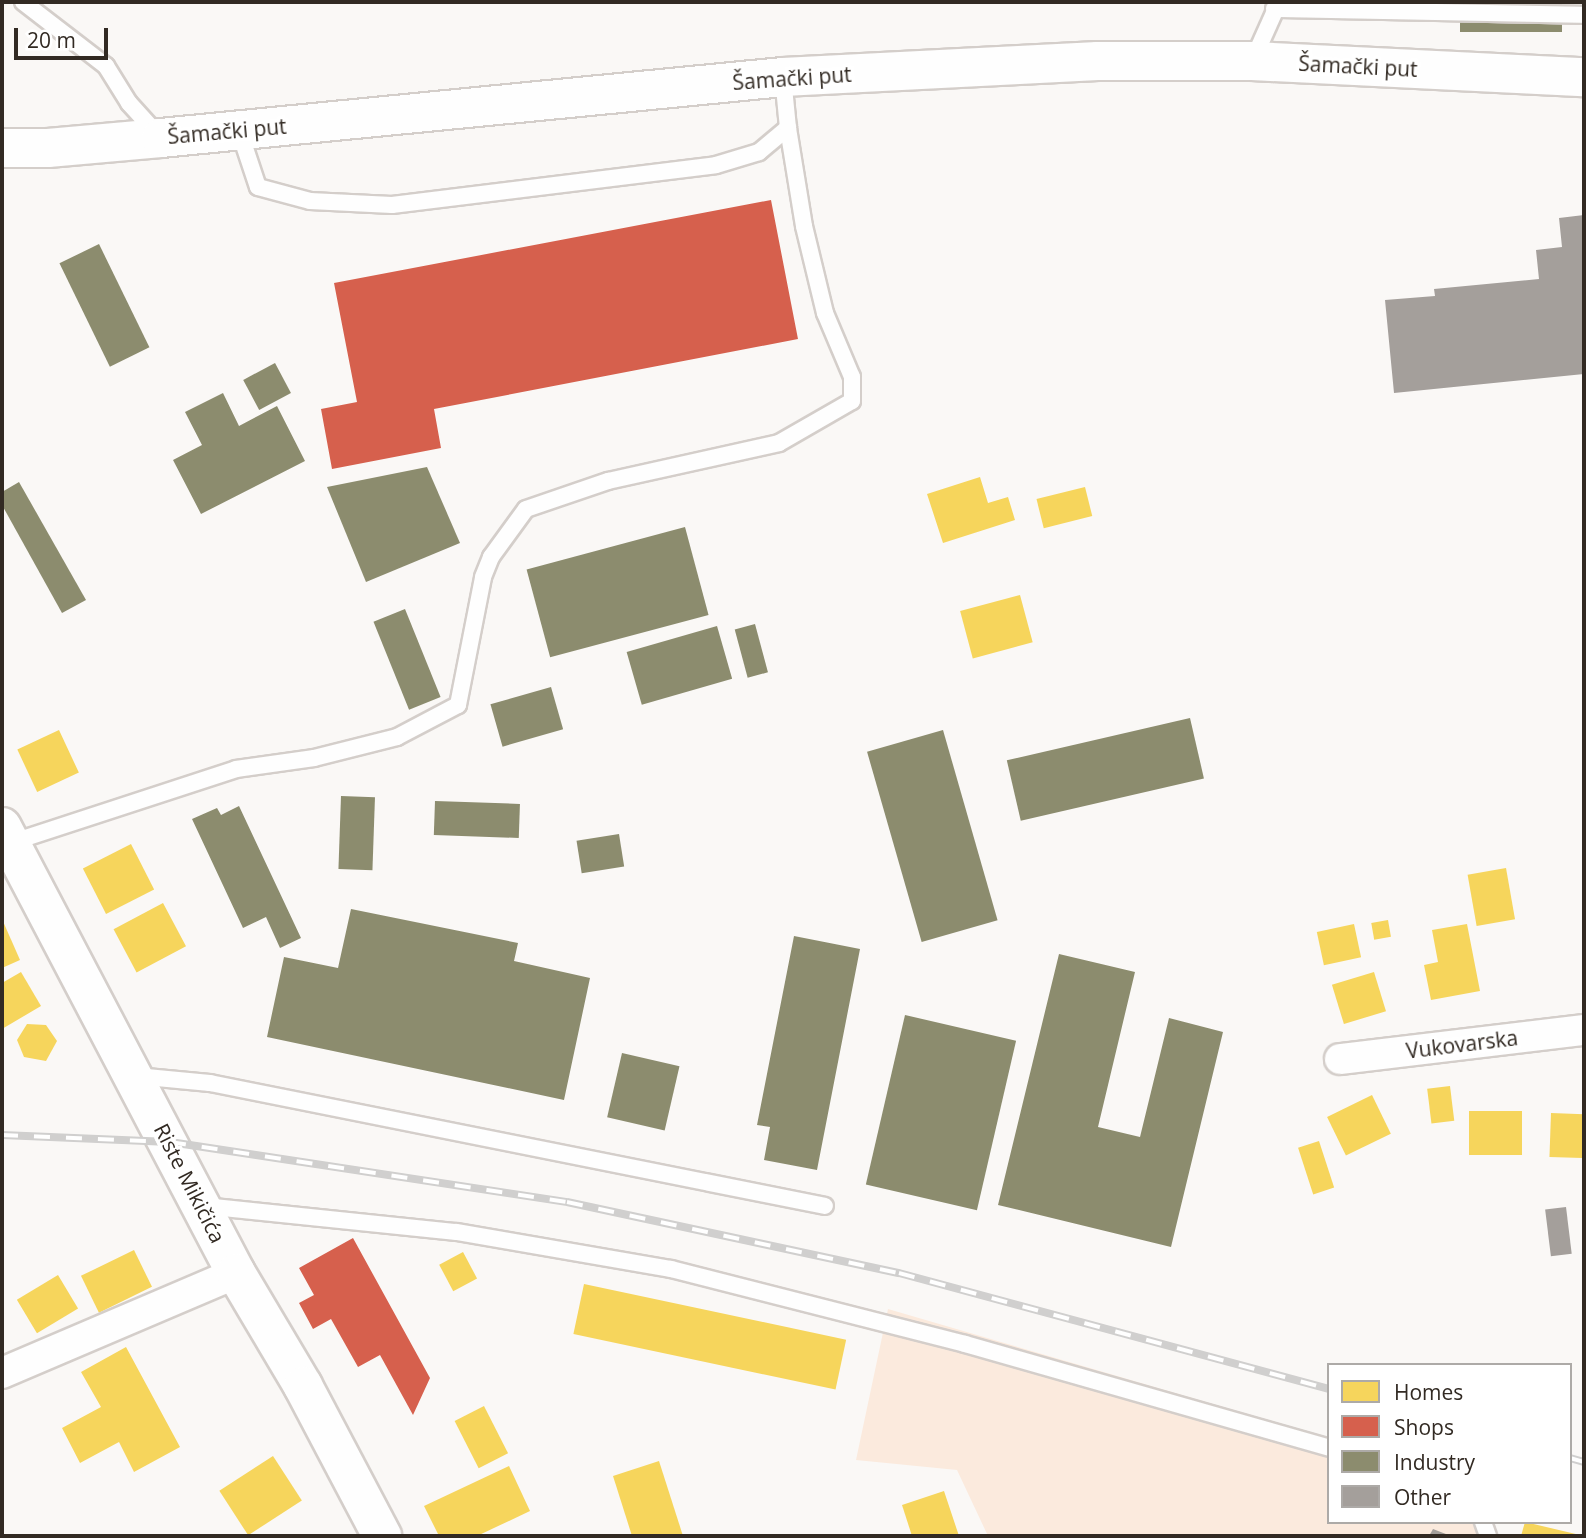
<!DOCTYPE html>
<html>
<head>
<meta charset="utf-8">
<style>
	body { margin:0 }
	#map { position:relative; width:1586px; height:1538px; overflow:hidden; background:#faf8f6; font-family:"Open Sans",sans-serif }
	div>[style] { position:absolute }
	.green>* { inset:0; background:#fbeadd }
	.homes>* { inset:0; background:#f6d55c; transform-origin:0 0 }
	.shops>* { inset:0; background:#d6604d }
	.industry>* { inset:0; background:#8c8c6e; transform-origin:0 0 }
	.building>* { inset:0; background:#a49f9b; transform-origin:0 0 }
	.roads { filter:drop-shadow(2px 0 #d4ceca) drop-shadow(-2px 0 #d4ceca) drop-shadow(0 2px #d4ceca) drop-shadow(0 -2px #d4ceca) }
	.lane>* { height:16px; margin:-8px; padding:0 8px; transform-origin:8px; border-radius:8px; background:#fefefe }
	.street>* { height:30px; margin:-15px; padding:0 15px; transform-origin:15px; border-radius:15px; background:#fefefe }
	.primary>* { height:38px; margin:-19px; padding:0 19px; transform-origin:19px; border-radius:19px; background:#fefefe }
	.rail>* { height:8px; margin-top:-4px; transform-origin:0; background:repeating-linear-gradient(90deg,#fff 0 16px,#d0cfce 0 32px); box-sizing:border-box; border-block:2px solid #d0cfce }
	span { translate:-50% -50%; white-space:nowrap; text-align:center; line-height:1.15; -webkit-text-stroke:7px #fff; paint-order:stroke }
	.street-label { font-size:21px; color:#322a23 }
	.frame { position:absolute; inset:0; border:4px solid #322a23; pointer-events:none }
	.legend { position:absolute; left:1327px; top:1363px; width:245px; height:161px; box-sizing:border-box; background:#fff; border:2px solid #adaaa7; margin:0; padding:9px 12px; list-style:none; font-size:21px; color:#322a23 }
	.legend li { display:flex; align-items:center; gap:14px; height:35px }
	.legend b { width:35px; border:2px solid #adaaa7 }
	.scale { position:absolute; left:14px; top:28px; width:94px; height:32px; box-sizing:border-box; border:4px solid #322a23; border-top:0; padding-left:9px; font-size:21px; line-height:24px; white-space:nowrap; color:#322a23; -webkit-text-stroke:5px #fff; paint-order:stroke }
</style>
</head>
<body>
<div id="map">
	<div class="green">
		<div style="clip-path:polygon(888px 1309px,1329px 1438px,1329px 1522px,1489px 1522px,1485px 1536px,988px 1536px,957px 1470px,856px 1460px)"></div>
	</div>
	<div class="homes">
		<div style="clip-path:polygon(980px 477px,988px 503px,1008px 497px,1015px 520px,943px 543px,927px 494px)"></div>
		<div style="left:1085px;top:487px;width:30px;height:50px;rotate:76deg"></div>
		<div style="left:1020px;top:595px;width:49px;height:62px;rotate:75deg"></div>
		<div style="left:59px;top:730px;width:47px;height:46px;rotate:65deg"></div>
		<div style="left:131px;top:844px;width:51px;height:54px;rotate:63deg"></div>
		<div style="left:1506px;top:868px;width:52px;height:39px;rotate:80deg"></div>
		<div style="left:163px;top:903px;width:49px;height:56px;rotate:62deg"></div>
		<div style="clip-path:polygon(2px 919px,20px 960px,2px 968px)"></div>
		<div style="left:1388px;top:920px;width:17px;height:17px;rotate:80deg"></div>
		<div style="left:1354px;top:924px;width:34px;height:38px;rotate:78deg"></div>
		<div style="clip-path:polygon(1467px 924px,1480px 991px,1431px 1000px,1424px 965px,1438px 962px,1432px 930px)"></div>
		<div style="clip-path:polygon(21px 972px,41px 1006px,2px 1029px,2px 983px)"></div>
		<div style="left:1374px;top:972px;width:41px;height:44px;rotate:73deg"></div>
		<div style="clip-path:polygon(27px 1024px,46px 1025px,57px 1041px,46px 1061px,24px 1057px,17px 1040px)"></div>
		<div style="left:1450px;top:1086px;width:35px;height:23px;rotate:83deg"></div>
		<div style="left:1372px;top:1095px;width:43px;height:50px;rotate:64deg"></div>
		<div style="left:1469px;top:1111px;width:53px;height:44px"></div>
		<div style="left:1551px;top:1113px;width:33px;height:44px;rotate:2deg"></div>
		<div style="left:1319px;top:1141px;width:49px;height:22px;rotate:72deg"></div>
		<div style="left:134px;top:1250px;width:41px;height:59px;rotate:64deg"></div>
		<div style="left:463px;top:1252px;width:30px;height:27px;rotate:62deg"></div>
		<div style="left:58px;top:1275px;width:39px;height:48px;rotate:59deg"></div>
		<div style="left:584px;top:1284px;width:268px;height:51px;rotate:12deg"></div>
		<div style="clip-path:polygon(126px 1347px,180px 1447px,134px 1472px,119px 1442px,80px 1463px,62px 1428px,101px 1407px,81px 1372px)"></div>
		<div style="left:484px;top:1406px;width:53px;height:33px;rotate:63deg"></div>
		<div style="left:273px;top:1456px;width:53px;height:64px;rotate:57deg"></div>
		<div style="clip-path:polygon(659px 1461px,683px 1536px,632px 1536px,613px 1476px)"></div>
		<div style="clip-path:polygon(509px 1466px,530px 1511px,477px 1536px,439px 1536px,424px 1506px)"></div>
		<div style="clip-path:polygon(944px 1491px,959px 1536px,912px 1536px,902px 1505px)"></div>
		<div style="clip-path:polygon(1525px 1522px,1580px 1535px,1580px 1536px,1521px 1536px)"></div>
	</div>
	<div class="shops">
		<div style="clip-path:polygon(771px 200px,798px 339px,434px 409px,441px 448px,332px 469px,321px 409px,357px 402px,334px 283px)"></div>
		<div style="clip-path:polygon(353px 1238px,430px 1378px,413px 1415px,380px 1355px,358px 1367px,331px 1319px,313px 1329px,299px 1303px,314px 1295px,299px 1268px)"></div>
	</div>
	<div class="industry">
		<div style="left:1460px;top:2px;width:102px;height:30px"></div>
		<div style="left:99px;top:244px;width:115px;height:44px;rotate:64deg"></div>
		<div style="left:275px;top:363px;width:34px;height:36px;rotate:62deg"></div>
		<div style="clip-path:polygon(223px 393px,239px 426px,277px 406px,305px 461px,201px 514px,173px 460px,202px 445px,185px 412px)"></div>
		<div style="clip-path:polygon(427px 467px,460px 543px,366px 582px,327px 487px)"></div>
		<div style="clip-path:polygon(19px 482px,86px 600px,62px 613px,2px 505px,2px 492px)"></div>
		<div style="left:685px;top:527px;width:91px;height:164px;rotate:75deg"></div>
		<div style="left:405px;top:609px;width:95px;height:34px;rotate:68deg"></div>
		<div style="left:755px;top:624px;width:50px;height:21px;rotate:75deg"></div>
		<div style="left:717px;top:626px;width:55px;height:94px;rotate:74deg"></div>
		<div style="left:551px;top:687px;width:44px;height:63px;rotate:74deg"></div>
		<div style="left:1190px;top:718px;width:62px;height:188px;rotate:77deg"></div>
		<div style="left:943px;top:730px;width:198px;height:79px;rotate:74deg"></div>
		<div style="left:341px;top:796px;width:34px;height:73px;rotate:2deg"></div>
		<div style="left:435px;top:801px;width:85px;height:34px;rotate:2deg"></div>
		<div style="clip-path:polygon(239px 806px,301px 938px,280px 948px,266px 917px,243px 928px,192px 819px,217px 808px,221px 815px)"></div>
		<div style="left:619px;top:834px;width:33px;height:43px;rotate:81deg"></div>
		<div style="clip-path:polygon(351px 909px,518px 943px,514px 961px,590px 978px,564px 1100px,267px 1037px,284px 957px,338px 968px)"></div>
		<div style="clip-path:polygon(794px 936px,860px 949px,817px 1170px,764px 1160px,770px 1127px,757px 1125px)"></div>
		<div style="clip-path:polygon(1059px 954px,1135px 972px,1098px 1127px,1140px 1137px,1169px 1018px,1223px 1032px,1171px 1247px,998px 1205px)"></div>
		<div style="left:905px;top:1015px;width:114px;height:174px;rotate:13deg"></div>
		<div style="left:622px;top:1053px;width:59px;height:66px;rotate:13deg"></div>
	</div>
	<div class="building">
		<div style="clip-path:polygon(1584px 215px,1584px 374px,1394px 393px,1385px 300px,1435px 296px,1434px 289px,1539px 279px,1536px 250px,1562px 247px,1559px 218px)"></div>
		<div style="left:1566px;top:1207px;width:47px;height:21px;rotate:83deg"></div>
		<div style="clip-path:polygon(1433px 1529px,1451px 1536px,1429px 1536px)"></div>
	</div>
	<div class="roads">
		<div class="lane">
			<div style="left:23px;top:2px;width:105px;rotate:37.6deg"></div>
			<div style="left:106px;top:66px;width:44px;rotate:58.1deg"></div>
			<div style="left:129px;top:103px;width:45px;rotate:47.7deg"></div>
			<div style="left:1274px;top:9px;width:310px;rotate:1.1deg"></div>
			<div style="left:1253px;top:60px;width:64px;rotate:-65.9deg"></div>
			<div style="left:239px;top:130px;width:60px;rotate:71.6deg"></div>
			<div style="left:258px;top:187px;width:54px;rotate:15.1deg"></div>
			<div style="left:310px;top:201px;width:82px;rotate:2.8deg"></div>
			<div style="left:392px;top:205px;width:326px;rotate:-7deg"></div>
			<div style="left:716px;top:165px;width:45px;rotate:-16.8deg"></div>
			<div style="left:759px;top:152px;width:38px;rotate:-40deg"></div>
			<div style="left:10px;top:843px;width:238px;rotate:-18.1deg"></div>
			<div style="left:236px;top:769px;width:79px;rotate:-8deg"></div>
			<div style="left:314px;top:758px;width:86px;rotate:-14.2deg"></div>
			<div style="left:397px;top:737px;width:69px;rotate:-27.7deg"></div>
			<div style="left:458px;top:705px;width:130px;rotate:-78.9deg"></div>
			<div style="left:483px;top:577px;width:22px;rotate:-68deg"></div>
			<div style="left:491px;top:557px;width:59px;rotate:-53.9deg"></div>
			<div style="left:526px;top:509px;width:87px;rotate:-18.9deg"></div>
			<div style="left:608px;top:481px;width:175px;rotate:-12.5deg"></div>
			<div style="left:779px;top:443px;width:84px;rotate:-29.9deg"></div>
			<div style="left:852px;top:401px;width:24px;rotate:-90deg"></div>
			<div style="left:852px;top:377px;width:69px;rotate:-112.9deg"></div>
			<div style="left:825px;top:313px;width:89px;rotate:-103.6deg"></div>
			<div style="left:804px;top:226px;width:99px;rotate:-99.3deg"></div>
			<div style="left:788px;top:128px;width:51px;rotate:-95.6deg"></div>
			<div style="left:136px;top:1076px;width:74px;rotate:5.4deg"></div>
			<div style="left:210px;top:1083px;width:627px;rotate:11.31deg"></div>
			<div style="left:204px;top:1206px;width:254px;rotate:5.9deg"></div>
			<div style="left:457px;top:1232px;width:217px;rotate:9.8deg"></div>
			<div style="left:671px;top:1269px;width:303px;rotate:14.3deg"></div>
			<div style="left:965px;top:1344px;width:379px;rotate:15.9deg"></div>
			<div style="left:1483px;top:1522px;width:15px;rotate:70deg"></div>
		</div>
		<div class="street">
			<div style="left:1340px;top:1059px;width:246px;rotate:-6.8deg"></div>
			<div style="left:2px;top:1373px;width:254px;rotate:-23.1deg"></div>
		</div>
		<div class="primary">
			<div style="left:2px;top:148px;width:46px"></div>
			<div style="left:48px;top:148px;width:113px;rotate:-5.1deg"></div>
			<div style="left:161px;top:138px;width:625px;rotate:-5.6deg"></div>
			<div style="left:783px;top:77px;width:315px;rotate:-2.9deg"></div>
			<div style="left:1098px;top:61px;width:154px"></div>
			<div style="left:1252px;top:61px;width:332px;rotate:2.8deg"></div>
			<div style="left:2px;top:827px;width:504px;rotate:62.32deg"></div>
			<div style="left:236px;top:1273px;width:131px;rotate:59.3deg"></div>
			<div style="left:303px;top:1386px;width:170px;rotate:62.2deg"></div>
		</div>
	</div>
	<div class="rail">
		<div style="left:2px;top:1135px;width:168px;rotate:2.4deg"></div>
		<div style="left:170px;top:1142px;width:402px;rotate:8.6deg"></div>
		<div style="left:567px;top:1202px;width:340px;rotate:12.1deg"></div>
		<div style="left:899px;top:1273px;width:445px;rotate:15.1deg"></div>
		<div style="left:1570px;top:1458px;width:15px;rotate:16deg"></div>
	</div>
	<div class="street-label">
		<span style="left:1358px;top:66px;rotate:3deg">Šamački put</span>
		<span style="left:792px;top:78px;rotate:-4deg">Šamački put</span>
		<span style="left:227px;top:131px;rotate:-5deg">Šamački put</span>
		<span style="left:1462px;top:1044px;rotate:-7deg">Vukovarska</span>
		<span style="left:190px;top:1183px;rotate:63deg">Riste Mikičića</span>
	</div>
	<div class="frame"></div>
	<ul class="legend">
	<li><b style="height:19px;background:#f6d55c"></b>Homes</li>
	<li><b style="height:19px;background:#d6604d"></b>Shops</li>
	<li><b style="height:19px;background:#8c8c6e"></b>Industry</li>
	<li><b style="height:19px;background:#a49f9b"></b>Other</li>
	</ul>
	<div class="scale">20 m</div>
</div>
</body>
</html>
